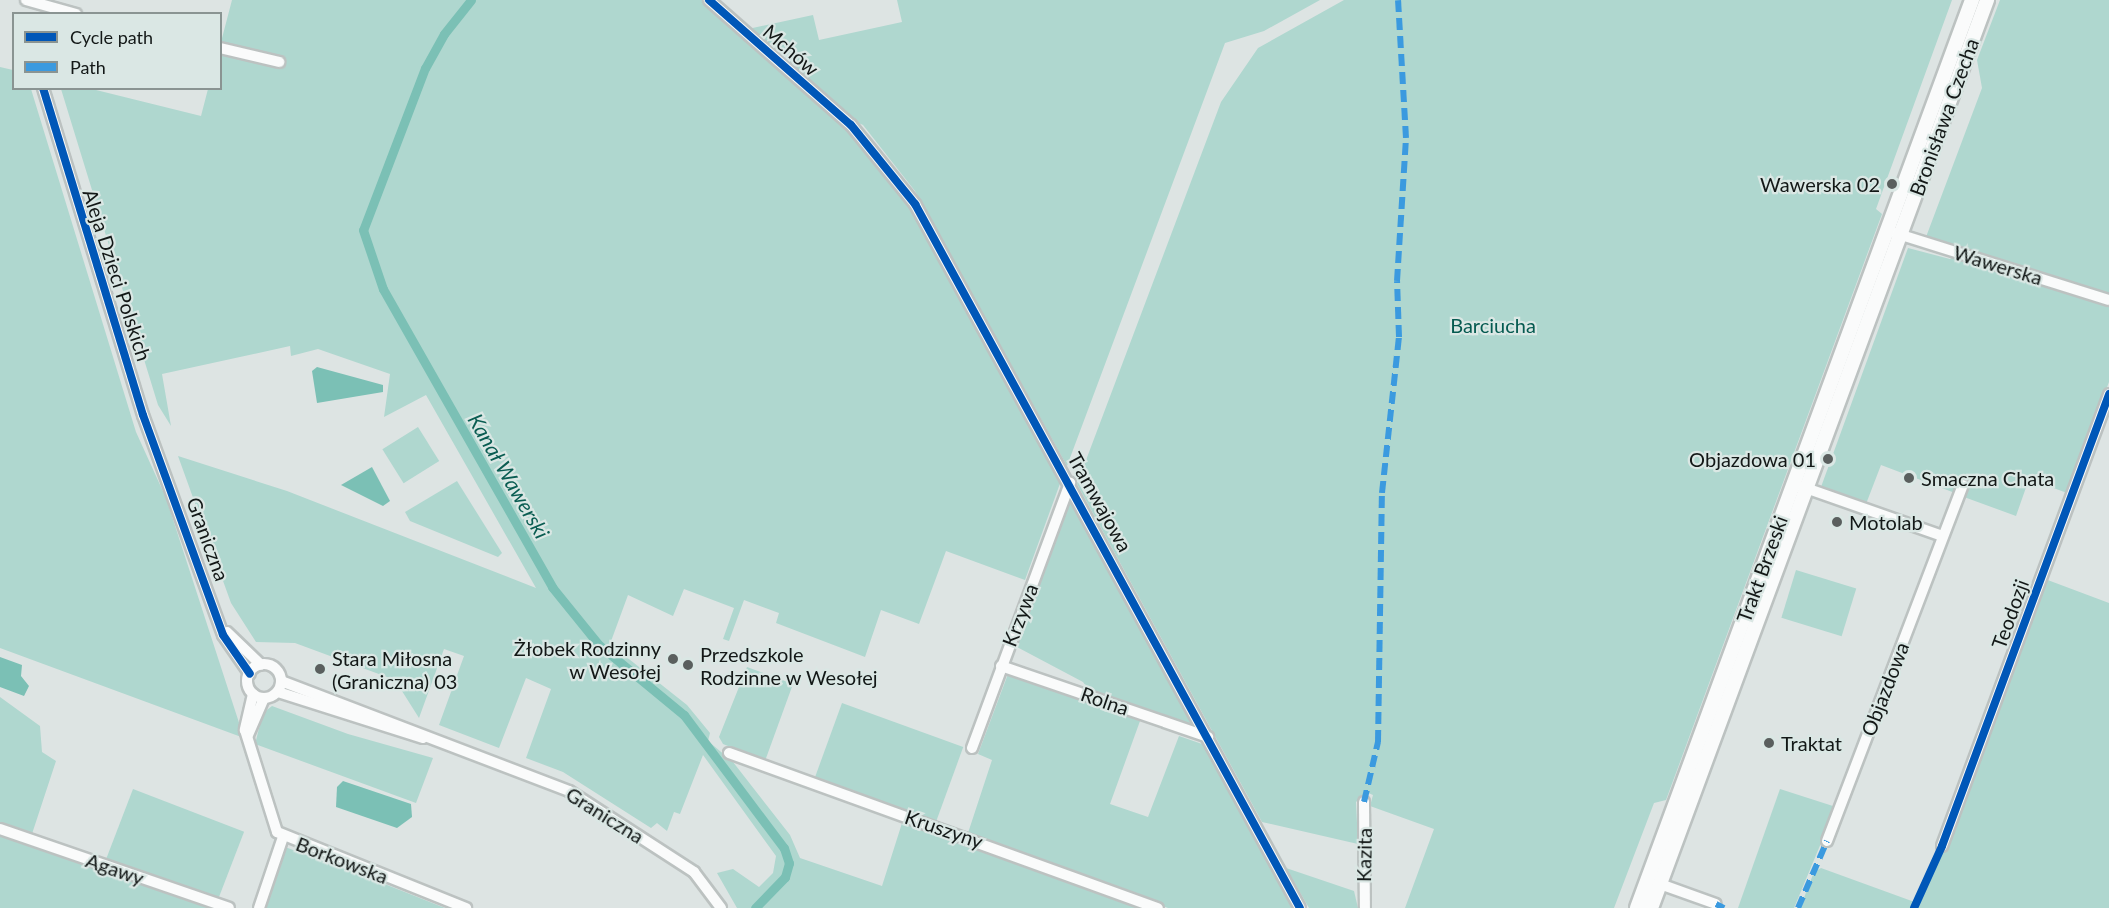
<!DOCTYPE html>
<html>
<head>
<meta charset="utf-8">
<style>
	body { margin:0 }
	#map { position:relative; width:2109px; height:908px; overflow:hidden; background:#dde4e3; font-family:Lato,sans-serif }
	div>[style] { position:absolute }
	.green>* { inset:0; background:#afd7cf; transform-origin:0 0 }
	.water>* { inset:0; background:#7bc0b5 }
	.canal>* { height:9px; margin:-4.5px; padding:0 4.5px; transform-origin:4.5px; border-radius:4.5px; background:#7bc0b5 }
	.roads { filter:drop-shadow(2px 0 #bcc2c1) drop-shadow(-2px 0 #bcc2c1) drop-shadow(0 2px #bcc2c1) drop-shadow(0 -2px #bcc2c1) }
	.minor>* { height:10px; margin:-5px; padding:0 5px; transform-origin:5px; border-radius:5px; background:#fafbfb }
	.minor>.ring { margin:-5px; padding:0; box-sizing:content-box; background:none; border:10px solid #fafbfb; border-radius:50% }
	.major>* { height:14px; margin:-7px; padding:0 7px; transform-origin:7px; border-radius:7px; background:#fafbfb }
	.quiet>* { height:6px; margin-top:-3px; transform-origin:0; background:repeating-linear-gradient(90deg,#3b9adf 0 12px,transparent 0 18px) }
	.cycleway>* { height:8px; margin:-4px; padding:0 4px; transform-origin:4px; border-radius:4px; background:#0057b8 }
	.dots>* { width:16px; height:16px; translate:-50% -50%; box-sizing:border-box; border:3px solid #dae7e4; border-radius:50% }
	span { translate:-50% -50%; white-space:nowrap; text-align:center; line-height:1.15; -webkit-text-stroke:4.5px #dae7e4; paint-order:stroke }
	.street-label { font-size:20px; color:#131817 }
	.poi-label { font-size:20px; color:#131817 }
	.right { translate:-100% -50%; text-align:right }
	.left { translate:0 -50%; text-align:left }
	.park-label { font-size:20px; color:#055a50 }
	.water-label { font-size:21px; color:#0a5d52; font-style:italic }
	.legend { position:absolute; left:12px; top:12px; width:210px; height:78px; box-sizing:border-box; background:#dae7e4; border:2px solid #8a9492; margin:0; padding:8px 10px; list-style:none; font-size:18px; color:#131817 }
	.legend li { display:flex; align-items:center; gap:12px; height:30px }
	.legend b { width:30px; border:2px solid #8a9492 }
</style>
</head>
<body>
<div id="map">
	<div class="green">
		<div style="clip-path:polygon(232px 0,703px 0,852px 129px,911px 205px,1062px 478px,1025px 580px,946px 551px,919px 624px,881px 610px,865px 657px,776px 623px,779px 613px,744px 600px,729px 641px,723px 639px,734px 608px,684px 589px,673px 616px,628px 595px,610px 644px,687px 705px,710px 733px,708px 741px,733px 762px,790px 835px,800px 858px,882px 886px,903px 820px,1142px 908px,737px 908px,717px 873px,733px 869px,759px 887px,773px 873px,776px 856px,703px 755px,680px 814px,674px 812px,667px 831px,657px 823px,651px 828px,563px 772px,526px 758px,551px 689px,526px 678px,499px 748px,439px 725px,464px 656px,444px 649px,419px 718px,395px 680px,295px 643px,256px 642px,231px 603px,178px 456px,287px 491px,536px 588px,426px 395px,384px 417px,390px 374px,318px 349px,291px 356px,290px 346px,162px 374px,171px 426px,158px 405px,61px 89px,92px 89px,201px 116px,208px 89px,220px 88px,221px 53px,277px 66px,279px 57px,221px 42px)"></div>
		<div style="clip-path:polygon(897px 0,1320px 0,1264px 31px,1225px 43px,1067px 466px,915px 191px,863px 125px,852px 120px,748px 29px,813px 15px,819px 40px,902px 22px)"></div>
		<div style="clip-path:polygon(1344px 0,1952px 0,1876px 209px,1882px 214px,1666px 800px,1654px 803px,1614px 908px,1405px 908px,1434px 829px,1370px 806px,1373px 795px,1366px 792px,1356px 802px,1358px 844px,1262px 822px,1077px 484px,1221px 102px,1258px 48px)"></div>
		<div style="clip-path:polygon(2000px 0,2109px 0,2109px 295px,1926px 237px,1982px 88px,1977px 60px)"></div>
		<div style="clip-path:polygon(0 67px,13px 70px,14px 88px,31px 89px,136px 432px,166px 498px,244px 738px,0 648px)"></div>
		<div style="clip-path:polygon(1908px 248px,1950px 259px,1956px 255px,2109px 304px,2109px 382px,2067px 493px,2029px 479px,2016px 516px,1964px 497px,1969px 483px,1961px 479px,1955px 493px,1881px 465px,1866px 504px,1821px 487px)"></div>
		<div style="left:418px;top:427px;width:40px;height:42px;rotate:58deg"></div>
		<div style="clip-path:polygon(457px 481px,502px 553px,498px 557px,410px 521px,405px 512px)"></div>
		<div style="clip-path:polygon(1071px 498px,1197px 730px,1088px 689px,1083px 682px,1015px 646px)"></div>
		<div style="left:1796px;top:570px;width:63px;height:50px;rotate:17deg"></div>
		<div style="clip-path:polygon(2045px 579px,2109px 603px,2109px 908px,1800px 908px,1814px 872px,1821px 868px,1920px 904px)"></div>
		<div style="clip-path:polygon(747px 667px,793px 684px,765px 761px,723px 744px,719px 737px)"></div>
		<div style="clip-path:polygon(1008px 674px,1140px 721px,1110px 804px,1148px 817px,1179px 736px,1205px 745px,1295px 908px,1168px 908px,968px 833px,992px 760px,978px 754px)"></div>
		<div style="clip-path:polygon(0 697px,40px 726px,42px 752px,56px 761px,29px 843px,217px 908px,0 908px)"></div>
		<div style="left:842px;top:703px;width:129px;height:80px;rotate:20deg"></div>
		<div style="clip-path:polygon(272px 706px,348px 734px,433px 758px,416px 803px,255px 744px,263px 713px)"></div>
		<div style="left:133px;top:789px;width:119px;height:76px;rotate:21deg"></div>
		<div style="clip-path:polygon(1780px 789px,1836px 807px,1794px 908px,1738px 908px)"></div>
		<div style="clip-path:polygon(285px 847px,372px 879px,445px 908px,265px 908px)"></div>
		<div style="clip-path:polygon(1286px 868px,1354px 891px,1358px 908px,1309px 908px)"></div>
	</div>
	<div class="water">
		<div style="clip-path:polygon(317px 367px,383px 385px,383px 392px,317px 403px,312px 371px)"></div>
		<div style="clip-path:polygon(372px 467px,390px 501px,383px 506px,341px 485px)"></div>
		<div style="clip-path:polygon(0 657px,22px 665px,21px 676px,29px 686px,24px 696px,0 687px)"></div>
		<div style="clip-path:polygon(343px 781px,411px 804px,412px 817px,397px 828px,336px 807px,337px 787px)"></div>
	</div>
	<div class="canal">
		<div style="left:471px;top:0;width:43px;rotate:128.5deg"></div>
		<div style="left:444px;top:34px;width:39px;rotate:119deg"></div>
		<div style="left:425px;top:68px;width:173px;rotate:110.9deg"></div>
		<div style="left:363px;top:230px;width:62px;rotate:71.3deg"></div>
		<div style="left:383px;top:289px;width:343px;rotate:60.4deg"></div>
		<div style="left:552px;top:587px;width:75px;rotate:51deg"></div>
		<div style="left:599px;top:645px;width:110px;rotate:39.5deg"></div>
		<div style="left:684px;top:715px;width:166px;rotate:53.1deg"></div>
		<div style="left:784px;top:848px;width:16px;rotate:72deg"></div>
		<div style="left:789px;top:863px;width:15px;rotate:106deg"></div>
		<div style="left:785px;top:877px;width:43px;rotate:134.1deg"></div>
	</div>
	<div class="roads">
		<div class="minor">
			<div style="left:26px;top:0;width:52px;rotate:15.6deg"></div>
			<div style="left:709px;top:0;width:189px;rotate:41.4deg"></div>
			<div style="left:851px;top:125px;width:102px;rotate:51deg"></div>
			<div style="left:915px;top:204px;width:802px;rotate:61.33deg"></div>
			<div style="left:220px;top:48px;width:61px;rotate:13.3deg"></div>
			<div style="left:43px;top:88px;width:342px;rotate:73deg"></div>
			<div style="left:143px;top:415px;width:234px;rotate:70deg"></div>
			<div style="left:223px;top:635px;width:47px;rotate:55.3deg"></div>
			<div style="left:1895px;top:233px;width:224px;rotate:17.4deg"></div>
			<div style="left:1800px;top:486px;width:151px;rotate:19.3deg"></div>
			<div style="left:227px;top:632px;width:47px;rotate:44.1deg"></div>
			<div class="ring" style="left:247px;top:664px;width:24px;height:24px"></div>
			<div style="left:1001px;top:666px;width:219px;rotate:18.9deg"></div>
			<div style="left:281px;top:681px;width:308px;rotate:20.9deg"></div>
			<div style="left:569px;top:791px;width:149px;rotate:32.9deg"></div>
			<div style="left:694px;top:872px;width:45px;rotate:53.1deg"></div>
			<div style="left:278px;top:692px;width:152px;rotate:17.6deg"></div>
			<div style="left:253px;top:694px;width:37px;rotate:103deg"></div>
			<div style="left:245px;top:730px;width:107px;rotate:72.6deg"></div>
			<div style="left:277px;top:832px;width:204px;rotate:21.9deg"></div>
			<div style="left:248px;top:735px;width:40px;rotate:-66.6deg"></div>
			<div style="left:972px;top:748px;width:283px;rotate:-69.7deg"></div>
			<div style="left:729px;top:753px;width:456px;rotate:19.9deg"></div>
			<div style="left:1364px;top:802px;width:106px;rotate:89.5deg"></div>
			<div style="left:0;top:829px;width:242px;rotate:19deg"></div>
			<div style="left:1827px;top:841px;width:381px;rotate:-69.1deg"></div>
			<div style="left:1942px;top:846px;width:482px;rotate:-69.7deg"></div>
			<div style="left:1660px;top:884px;width:59px;rotate:19.7deg"></div>
			<div style="left:259px;top:908px;width:75px;rotate:-71.3deg"></div>
		</div>
		<div class="major">
			<div style="left:1637px;top:908px;width:968px;rotate:-69.75deg"></div>
			<div style="left:1651px;top:908px;width:968px;rotate:-69.69deg"></div>
		</div>
	</div>
	<div class="quiet">
		<div style="left:1364px;top:802px;width:62px;rotate:-76.9deg"></div>
		<div style="left:1378px;top:742px;width:249px;rotate:-89.1deg"></div>
		<div style="left:1382px;top:493px;width:157px;rotate:-83.8deg"></div>
		<div style="left:1399px;top:337px;width:56px;rotate:-92deg"></div>
		<div style="left:1397px;top:281px;width:143px;rotate:-86.4deg"></div>
		<div style="left:1406px;top:138px;width:138px;rotate:-93.3deg"></div>
		<div style="left:1716px;top:904px;width:9px;rotate:27deg"></div>
		<div style="left:1798px;top:908px;width:73px;rotate:-66.6deg"></div>
	</div>
	<div class="cycleway">
		<div style="left:709px;top:0;width:189px;rotate:41.4deg"></div>
		<div style="left:851px;top:125px;width:102px;rotate:51deg"></div>
		<div style="left:915px;top:204px;width:802px;rotate:61.33deg"></div>
		<div style="left:43px;top:88px;width:342px;rotate:73deg"></div>
		<div style="left:143px;top:415px;width:234px;rotate:70deg"></div>
		<div style="left:223px;top:635px;width:47px;rotate:55.3deg"></div>
		<div style="left:1914px;top:908px;width:68px;rotate:-65.7deg"></div>
		<div style="left:1942px;top:846px;width:482px;rotate:-69.7deg"></div>
	</div>
	<div class="dots">
		<div style="left:1892px;top:184px;background:#5a5f5e"></div>
		<div style="left:1828px;top:459px;background:#5a5f5e"></div>
		<div style="left:1909px;top:478px;background:#5a5f5e"></div>
		<div style="left:1837px;top:522px;background:#5a5f5e"></div>
		<div style="left:673px;top:659px;background:#5a5f5e"></div>
		<div style="left:688px;top:665px;background:#5a5f5e"></div>
		<div style="left:320px;top:669px;background:#5a5f5e"></div>
		<div style="left:1769px;top:743px;background:#5a5f5e"></div>
	</div>
	<div class="street-label">
		<span style="left:791px;top:50px;rotate:41deg">Mchów</span>
		<span style="left:1944px;top:117px;rotate:-70deg">Bronisława Czecha</span>
		<span style="left:1998px;top:265px;rotate:17deg">Wawerska</span>
		<span style="left:117px;top:275px;rotate:72deg">Aleja Dzieci Polskich</span>
		<span style="left:1100px;top:502px;rotate:61deg">Tramwajowa</span>
		<span style="left:208px;top:539px;rotate:70deg">Graniczna</span>
		<span style="left:1762px;top:569px;rotate:-70deg">Trakt Brzeski</span>
		<span style="left:2010px;top:614px;rotate:-70deg">Teodozji</span>
		<span style="left:1020px;top:615px;rotate:-69deg">Krzywa</span>
		<span style="left:1885px;top:689px;rotate:-69deg">Objazdowa</span>
		<span style="left:1105px;top:701px;rotate:19deg">Rolna</span>
		<span style="left:605px;top:815px;rotate:32deg">Graniczna</span>
		<span style="left:944px;top:829px;rotate:19deg">Kruszyny</span>
		<span style="left:1364px;top:855px;rotate:-89deg">Kazita</span>
		<span style="left:342px;top:860px;rotate:21deg">Borkowska</span>
		<span style="left:115px;top:869px;rotate:19deg">Agawy</span>
	</div>
	<div class="poi-label">
		<span class="right" style="left:1880px;top:184px">Wawerska 02</span>
		<span class="right" style="left:1816px;top:459px">Objazdowa 01</span>
		<span class="left" style="left:1921px;top:478px">Smaczna Chata</span>
		<span class="left" style="left:1849px;top:522px">Motolab</span>
		<span class="right" style="left:661px;top:660px">Żłobek Rodzinny<br>w Wesołej</span>
		<span class="left" style="left:700px;top:666px">Przedszkole<br>Rodzinne w Wesołej</span>
		<span class="left" style="left:332px;top:670px">Stara Miłosna<br>(Graniczna) 03</span>
		<span class="left" style="left:1781px;top:743px">Traktat</span>
	</div>
	<div class="park-label">
		<span style="left:1493px;top:325px">Barciucha</span>
	</div>
	<div class="water-label">
		<span style="left:509px;top:476px;rotate:60deg">Kanał Wawerski</span>
	</div>
	<ul class="legend">
	<li><b style="height:8px;background:#0057b8"></b>Cycle path</li>
	<li><b style="height:8px;background:#3b9adf"></b>Path</li>
	</ul>
</div>
</body>
</html>
